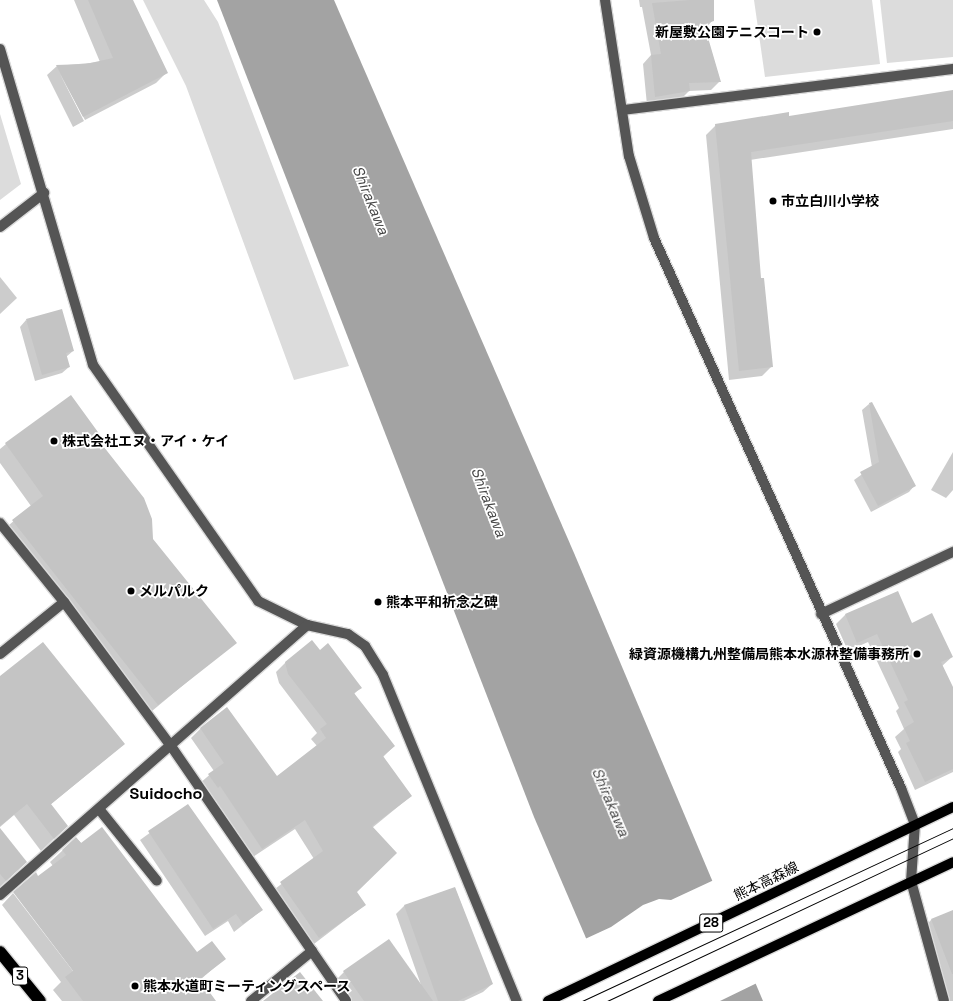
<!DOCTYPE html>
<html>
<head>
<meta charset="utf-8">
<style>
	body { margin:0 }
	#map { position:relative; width:953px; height:1001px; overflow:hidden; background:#fff; font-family:"Space Grotesk","Noto Sans JP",sans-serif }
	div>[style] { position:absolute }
	.green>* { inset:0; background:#dcdcdc }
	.water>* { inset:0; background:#a3a3a3 }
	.pier>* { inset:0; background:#fff }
	.shadow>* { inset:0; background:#0003 }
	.building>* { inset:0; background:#c4c4c4 }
	.roads { filter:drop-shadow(1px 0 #dbdbdb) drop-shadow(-1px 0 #dbdbdb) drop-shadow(0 1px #dbdbdb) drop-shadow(0 -1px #dbdbdb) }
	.minor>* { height:10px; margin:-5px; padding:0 5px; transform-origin:5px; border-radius:5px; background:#555 }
	.major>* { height:10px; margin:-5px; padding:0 5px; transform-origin:5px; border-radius:5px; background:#000 }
	.highway>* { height:12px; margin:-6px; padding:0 6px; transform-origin:6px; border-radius:6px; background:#000 }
	.tram>* { height:1px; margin:-0.5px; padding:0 0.5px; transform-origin:0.5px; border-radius:0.5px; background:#000 }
	.dots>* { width:11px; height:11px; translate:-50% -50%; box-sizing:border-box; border:2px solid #fff; border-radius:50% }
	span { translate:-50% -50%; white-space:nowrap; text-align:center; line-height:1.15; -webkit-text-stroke:3.5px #fff; paint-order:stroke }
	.shield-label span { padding:1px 3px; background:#fff; border:1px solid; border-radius:3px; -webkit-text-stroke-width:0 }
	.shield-label { font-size:13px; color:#000; font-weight:700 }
	.poi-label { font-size:14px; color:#000; font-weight:700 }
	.right { translate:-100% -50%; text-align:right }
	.left { translate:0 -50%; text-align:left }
	.street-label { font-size:14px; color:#000 }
	.water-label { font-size:15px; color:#444; font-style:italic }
	.quarter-label { font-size:16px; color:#000; font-weight:700 }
</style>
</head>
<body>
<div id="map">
	<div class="green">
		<div style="clip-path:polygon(143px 0,204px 0,218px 22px,349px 366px,294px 380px,186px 86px)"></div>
		<div style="clip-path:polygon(754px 0,872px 0,880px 64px,765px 77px)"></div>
		<div style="clip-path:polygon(880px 0,953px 0,953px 57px,887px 63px)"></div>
		<div style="clip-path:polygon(0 114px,21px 184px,0 200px)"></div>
	</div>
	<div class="water">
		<div style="clip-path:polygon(217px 0,334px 0,574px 553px,763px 1001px,613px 1001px,534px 817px)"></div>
	</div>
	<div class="pier">
		<div style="clip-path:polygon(714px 880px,757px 983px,720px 1001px,611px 1001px,585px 939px,611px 927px,643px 905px,659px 899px,671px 900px)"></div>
	</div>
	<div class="shadow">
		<div style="clip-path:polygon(74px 0,131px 0,166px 73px,156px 83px,85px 120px,60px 74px,84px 121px,73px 127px,47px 75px,57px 66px,100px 62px)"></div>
		<div style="clip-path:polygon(639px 0,713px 0,713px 20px,705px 29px,720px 81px,711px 90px,689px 91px,680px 100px,647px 105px,643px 64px,651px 55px,642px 7px,640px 7px)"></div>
		<div style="clip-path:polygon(953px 91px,953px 129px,750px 160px,760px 280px,772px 366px,762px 376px,729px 380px,706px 135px,716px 125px,788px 117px)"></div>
		<div style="clip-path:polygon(0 277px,17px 298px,0 314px)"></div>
		<div style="clip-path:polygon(26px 320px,73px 351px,66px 357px,69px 367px,62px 373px,35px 381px,20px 327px)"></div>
		<div style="clip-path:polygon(869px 404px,915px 485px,909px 492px,871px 512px,854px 480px,872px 467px,862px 410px)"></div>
		<div style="clip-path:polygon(99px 442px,152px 539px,235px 642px,146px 716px,1px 532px,31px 506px,0 463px,0 449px,6px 444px)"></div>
		<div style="clip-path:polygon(953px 452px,953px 490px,946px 498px,931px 490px)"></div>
		<div style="clip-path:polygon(897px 592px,911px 624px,952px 657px,942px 666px,953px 690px,953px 772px,915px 790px,898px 752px,901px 749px,895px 737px,904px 729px,896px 711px,899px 708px,868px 642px,848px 651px,836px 624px,845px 615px)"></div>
		<div style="clip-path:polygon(320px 651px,361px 687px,354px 694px,394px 746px,383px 757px,411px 796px,372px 828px,356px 892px,365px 905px,310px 947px,271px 892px,314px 859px,295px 829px,253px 857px,199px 784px,214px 771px,191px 738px,201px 728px,277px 778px,317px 746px,311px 739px,317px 733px,279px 683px,276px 672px,286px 662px)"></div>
		<div style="clip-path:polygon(0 678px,124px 744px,50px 805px,67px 826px,41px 851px,14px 815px,0 827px)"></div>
		<div style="clip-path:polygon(187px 806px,262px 910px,234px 932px,228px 921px,205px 936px,140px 840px)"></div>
		<div style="clip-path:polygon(0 829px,26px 862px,0 887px)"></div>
		<div style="clip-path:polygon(76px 838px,197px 953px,225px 958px,200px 980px,215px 1001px,62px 1001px,53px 990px,61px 982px,2px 905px,13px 893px,76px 975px,38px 877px,53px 866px,50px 862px)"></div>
		<div style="clip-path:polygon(455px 888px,492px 984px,483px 992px,464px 1001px,347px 1001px,334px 982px,344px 972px,421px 985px,396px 914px,404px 906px)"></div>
		<div style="clip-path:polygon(953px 912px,953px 1001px,949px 1001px,922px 930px,931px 920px)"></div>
	</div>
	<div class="building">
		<div style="clip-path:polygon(88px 0,133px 0,168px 73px,83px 117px,56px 65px,86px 64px,113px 58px)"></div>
		<div style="clip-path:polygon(690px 0,714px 0,714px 21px,704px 24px,721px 82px,689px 83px,690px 91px,655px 97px,651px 55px,661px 54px,652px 3px)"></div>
		<div style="clip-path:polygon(953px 90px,953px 121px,751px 152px,761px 278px,764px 278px,773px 367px,739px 371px,715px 124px,789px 112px,789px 116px)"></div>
		<div style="clip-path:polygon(62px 309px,74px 351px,66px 353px,70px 367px,42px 375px,26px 319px)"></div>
		<div style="clip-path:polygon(71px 395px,103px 439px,100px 442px,144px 498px,152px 519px,153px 539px,237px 643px,158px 705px,12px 520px,43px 496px,5px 443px)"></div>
		<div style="clip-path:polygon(872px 402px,916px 486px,878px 506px,860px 472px,879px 462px,869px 403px)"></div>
		<div style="clip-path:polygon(898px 591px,912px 623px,932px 613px,953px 657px,941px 662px,953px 687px,953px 769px,925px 782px,906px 743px,910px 741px,904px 728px,914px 722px,904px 702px,908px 700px,877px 634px,857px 643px,845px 614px)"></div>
		<div style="clip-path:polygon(312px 640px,320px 650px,328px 643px,362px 688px,354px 693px,395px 746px,383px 756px,412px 796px,372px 826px,397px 853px,357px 892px,366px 905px,319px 938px,280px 882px,323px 851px,305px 820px,262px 849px,220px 786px,218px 788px,208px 774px,224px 763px,200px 728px,227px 707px,277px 776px,326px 738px,320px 729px,327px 724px,288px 674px,285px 662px)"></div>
		<div style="clip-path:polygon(43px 642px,125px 744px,51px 804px,68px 826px,54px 839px,27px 804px,0 826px,0 676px)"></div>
		<div style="clip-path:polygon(188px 804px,263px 910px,243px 924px,236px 914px,213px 929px,148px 831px)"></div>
		<div style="clip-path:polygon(102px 827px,197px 952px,212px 941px,226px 959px,200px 979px,216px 1001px,83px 1001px,65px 977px,73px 971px,13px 892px,36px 872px,38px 876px,66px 855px,62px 850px,76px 837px,81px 843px)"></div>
		<div style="clip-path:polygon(0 828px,27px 862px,6px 881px,0 874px)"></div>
		<div style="clip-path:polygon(455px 887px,493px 984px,458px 1001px,438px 1001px,404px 905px)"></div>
		<div style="clip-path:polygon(953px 910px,953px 974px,952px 974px,931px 919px)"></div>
		<div style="clip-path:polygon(389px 939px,433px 1001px,364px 1001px,343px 971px)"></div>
		<div style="clip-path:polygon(300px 972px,323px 1001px,263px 1001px)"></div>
	</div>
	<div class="roads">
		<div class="minor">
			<div style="left:605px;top:0;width:158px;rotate:81.3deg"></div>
			<div style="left:629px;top:156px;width:86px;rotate:73deg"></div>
			<div style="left:654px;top:238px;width:603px;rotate:65.82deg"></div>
			<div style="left:901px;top:788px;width:39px;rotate:69deg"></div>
			<div style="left:915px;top:824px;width:57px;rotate:94deg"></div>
			<div style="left:911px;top:881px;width:124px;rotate:74.6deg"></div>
			<div style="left:0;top:49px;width:329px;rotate:73.6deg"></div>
			<div style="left:93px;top:365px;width:288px;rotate:55deg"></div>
			<div style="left:258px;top:601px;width:55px;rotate:26.1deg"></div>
			<div style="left:307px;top:625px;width:42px;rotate:12.4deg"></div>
			<div style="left:348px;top:634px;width:21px;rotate:35deg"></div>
			<div style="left:365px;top:646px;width:34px;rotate:58deg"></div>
			<div style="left:383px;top:675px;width:352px;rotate:67.7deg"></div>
			<div style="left:623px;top:110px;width:333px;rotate:-7.1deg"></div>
			<div style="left:0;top:227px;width:56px;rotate:-37.7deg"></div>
			<div style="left:0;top:523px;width:102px;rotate:51deg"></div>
			<div style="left:64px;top:602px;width:179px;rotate:53.4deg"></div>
			<div style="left:171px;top:746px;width:309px;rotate:55.5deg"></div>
			<div style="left:821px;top:614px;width:146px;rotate:-25.2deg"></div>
			<div style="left:0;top:654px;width:82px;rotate:-39.1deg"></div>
			<div style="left:99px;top:809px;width:92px;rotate:51.1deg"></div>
			<div style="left:0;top:895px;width:409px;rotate:-41.3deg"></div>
			<div style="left:251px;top:1001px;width:79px;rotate:-39.3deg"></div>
		</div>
		<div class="major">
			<div style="left:548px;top:1001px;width:449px;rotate:-25.6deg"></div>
			<div style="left:658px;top:1001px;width:326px;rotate:-25.2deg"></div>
		</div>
		<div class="highway">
			<div style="left:0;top:952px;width:63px;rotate:50.8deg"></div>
		</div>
	</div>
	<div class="tram">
		<div style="left:582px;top:1001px;width:409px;rotate:-25deg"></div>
		<div style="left:607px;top:1001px;width:382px;rotate:-25.2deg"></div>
	</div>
	<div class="dots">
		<div style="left:817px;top:32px;background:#000"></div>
		<div style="left:773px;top:201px;background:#000"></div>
		<div style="left:54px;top:441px;background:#000"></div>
		<div style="left:131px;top:591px;background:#000"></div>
		<div style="left:378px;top:602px;background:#000"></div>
		<div style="left:917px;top:654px;background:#000"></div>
		<div style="left:135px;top:986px;background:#000"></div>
	</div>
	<div class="shield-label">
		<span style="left:711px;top:923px">28</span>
		<span style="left:20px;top:976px">3</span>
	</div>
	<div class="poi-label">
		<span class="right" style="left:809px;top:32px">新屋敷公園テニスコート</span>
		<span class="left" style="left:781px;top:201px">市立白川小学校</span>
		<span class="left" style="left:62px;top:441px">株式会社エヌ・アイ・ケイ</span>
		<span class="left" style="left:139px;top:591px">メルパルク</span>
		<span class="left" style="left:386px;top:602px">熊本平和祈念之碑</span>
		<span class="right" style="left:909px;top:654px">緑資源機構九州整備局熊本水源林整備事務所</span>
		<span class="left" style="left:143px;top:986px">熊本水道町ミーティングスペース</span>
	</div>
	<div class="street-label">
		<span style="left:766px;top:881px;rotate:-26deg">熊本高森線</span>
	</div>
	<div class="water-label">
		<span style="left:371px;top:200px;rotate:68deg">Shirakawa</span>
		<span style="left:489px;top:502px;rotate:69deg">Shirakawa</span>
		<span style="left:611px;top:802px;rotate:67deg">Shirakawa</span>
	</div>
	<div class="quarter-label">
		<span style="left:166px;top:794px">Suidocho</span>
	</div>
</div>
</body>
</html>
